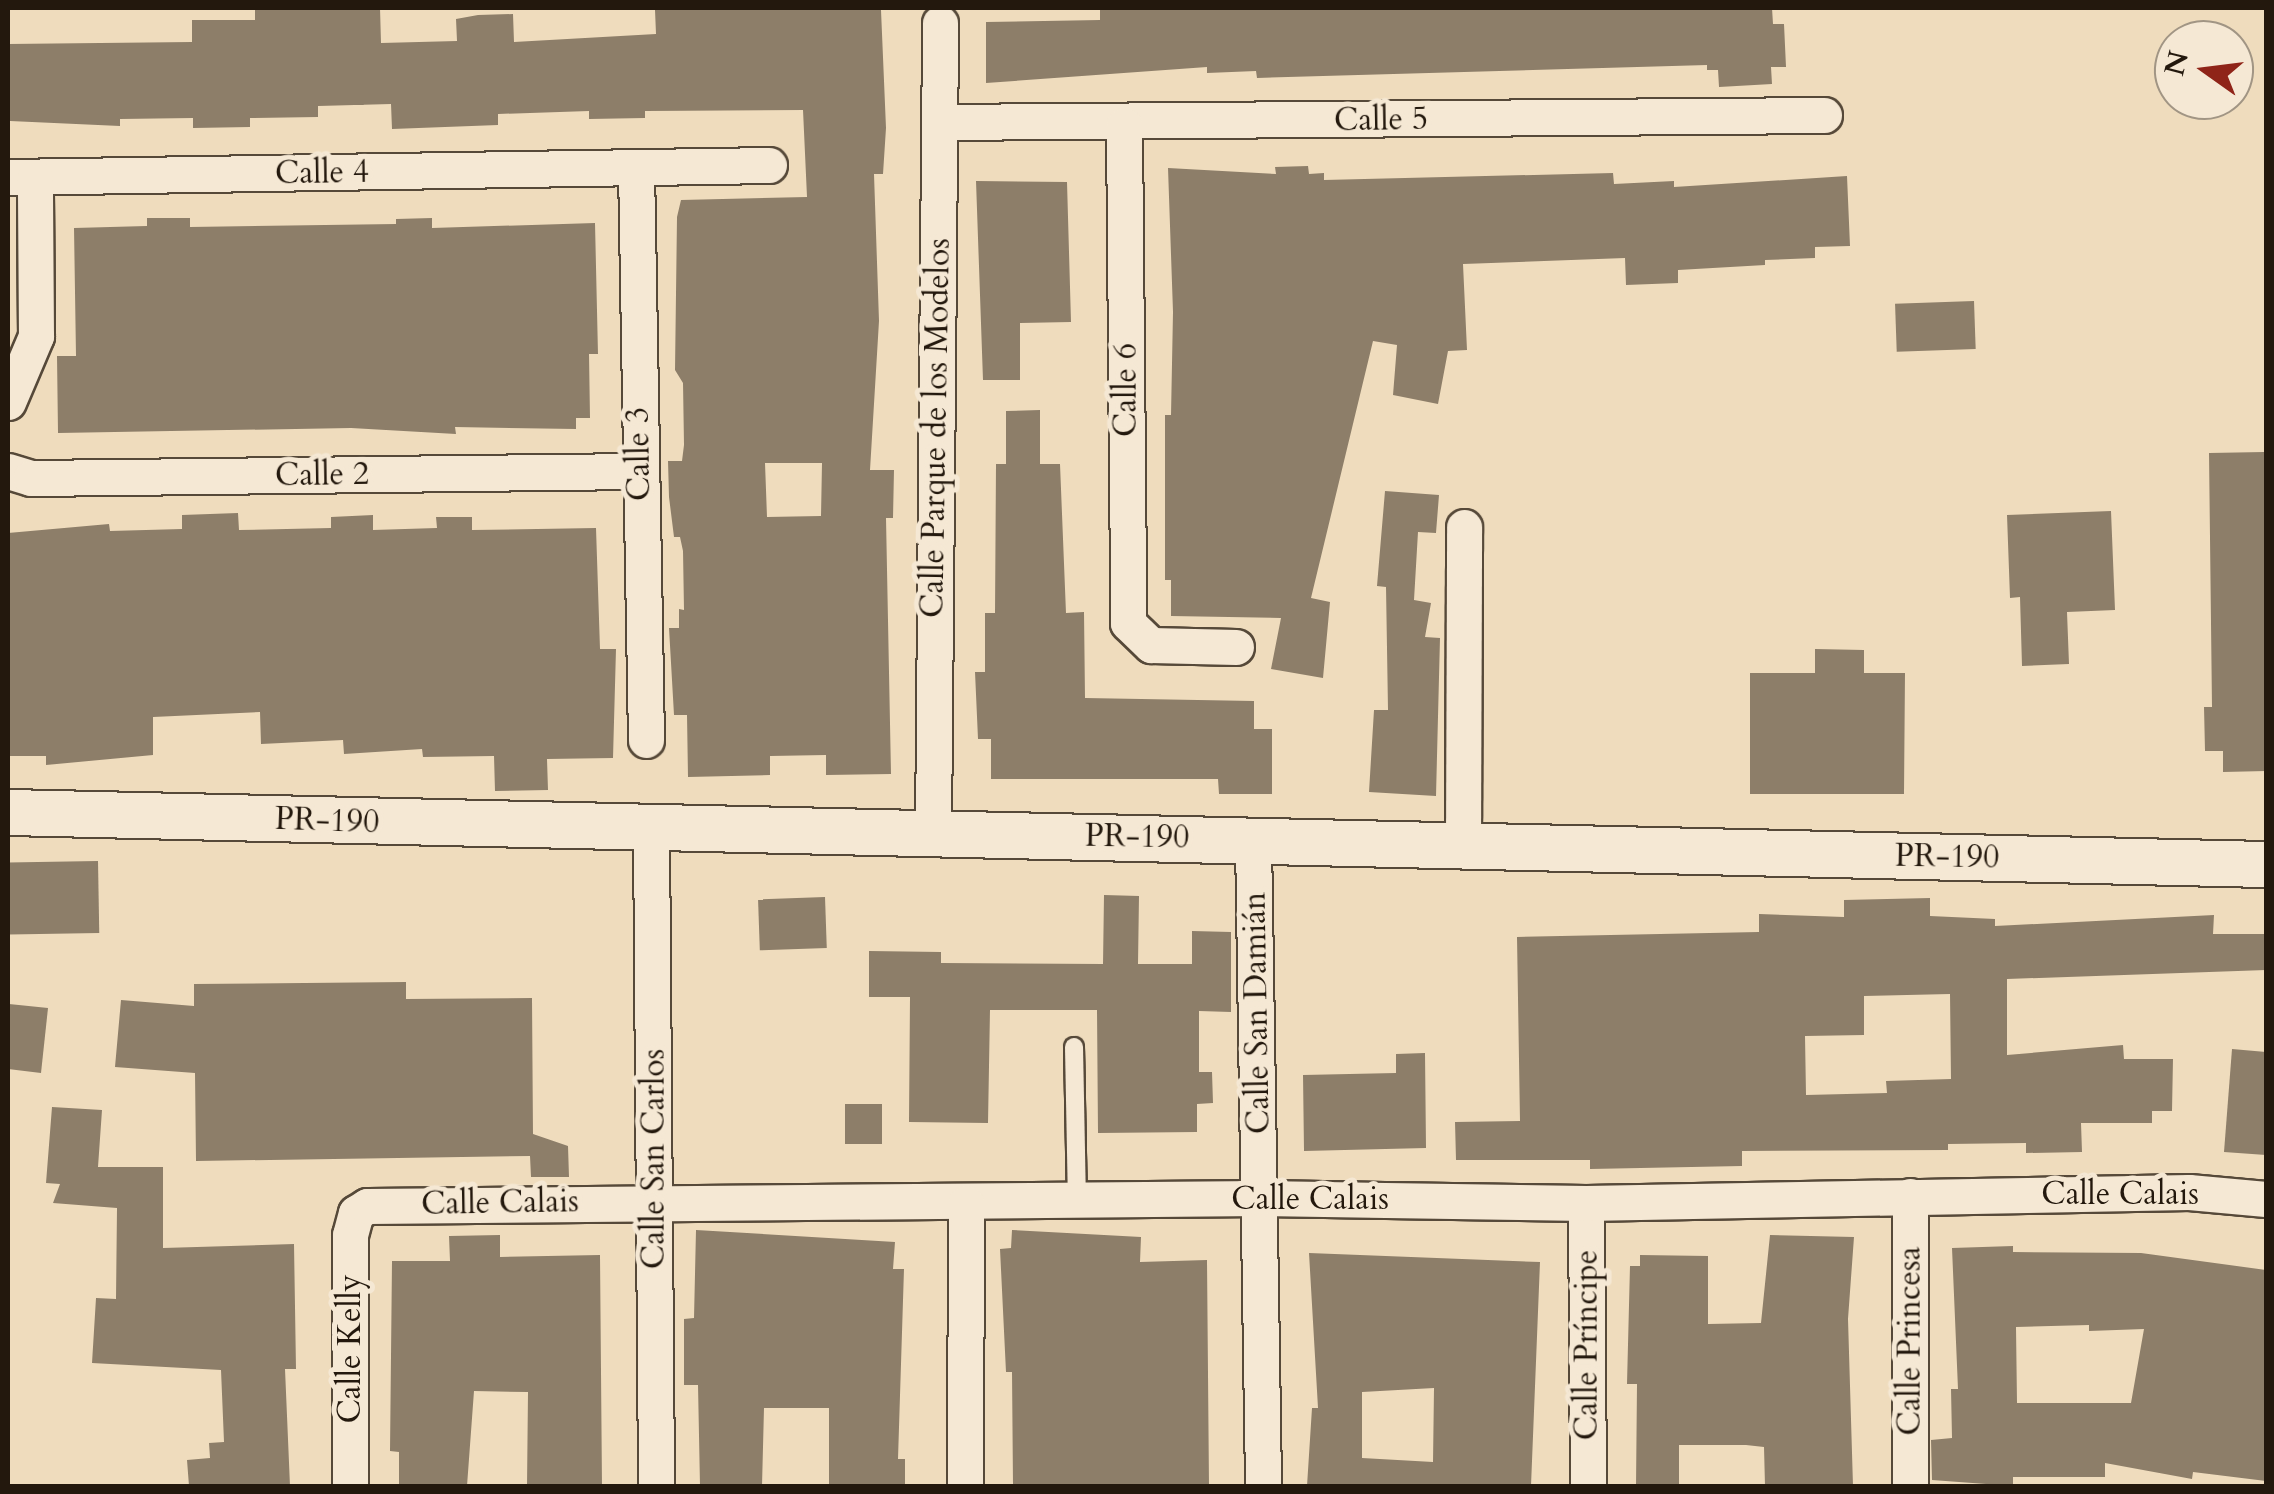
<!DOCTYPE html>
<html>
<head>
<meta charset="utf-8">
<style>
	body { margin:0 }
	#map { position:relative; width:2274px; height:1494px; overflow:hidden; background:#efdcbd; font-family:Cardo,serif }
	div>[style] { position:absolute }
	.building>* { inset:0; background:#8d7e69; transform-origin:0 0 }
	.roads { filter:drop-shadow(2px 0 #564939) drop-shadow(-2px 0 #564939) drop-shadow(0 2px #564939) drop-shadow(0 -2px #564939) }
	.service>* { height:18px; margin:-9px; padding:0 9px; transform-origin:9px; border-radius:9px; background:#f5e8d4 }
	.minor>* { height:35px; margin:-17.5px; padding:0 17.5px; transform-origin:17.5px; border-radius:17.5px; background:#f5e8d4 }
	.tertiary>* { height:45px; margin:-22.5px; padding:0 22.5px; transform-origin:22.5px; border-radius:22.5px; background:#f5e8d4 }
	span { translate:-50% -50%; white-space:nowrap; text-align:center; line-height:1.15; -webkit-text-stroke:10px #f5e8d4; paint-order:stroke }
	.street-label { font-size:32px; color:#23180d }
	.frame { position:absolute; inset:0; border:10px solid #23180d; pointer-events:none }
	.north { position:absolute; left:2154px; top:20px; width:100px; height:100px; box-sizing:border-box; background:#f5e8d4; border:2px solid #a19584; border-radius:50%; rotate:284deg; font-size:28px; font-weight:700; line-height:40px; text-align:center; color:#23180d }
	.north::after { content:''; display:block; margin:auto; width:35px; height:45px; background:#8f2418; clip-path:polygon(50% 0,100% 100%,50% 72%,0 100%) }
</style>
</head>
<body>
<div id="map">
	<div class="building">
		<div style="clip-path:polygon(evenodd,255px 8px,380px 8px,381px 43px,457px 41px,456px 19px,478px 15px,513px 14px,514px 42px,656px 34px,655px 10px,881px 10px,886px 128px,883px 174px,874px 174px,879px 321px,870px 470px,894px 470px,893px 518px,886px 518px,891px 774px,826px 775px,826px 755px,770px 756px,770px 775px,688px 777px,687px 715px,674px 715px,669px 628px,679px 628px,679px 609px,684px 610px,683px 551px,680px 537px,674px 537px,669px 497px,668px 461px,682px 461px,684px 445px,683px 383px,675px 370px,677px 217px,681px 200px,807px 197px,803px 110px,645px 111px,645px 118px,589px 119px,589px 111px,498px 114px,498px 125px,392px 129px,391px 104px,318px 106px,318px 117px,250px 118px,250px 127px,193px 128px,193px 118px,120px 119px,120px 126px,10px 121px,8px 44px,192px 42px,192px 20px,255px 20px,255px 8px,765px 463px,822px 463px,821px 516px,767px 517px,765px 463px)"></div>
		<div style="clip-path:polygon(1100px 8px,1772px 8px,1773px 24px,1784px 24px,1786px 67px,1771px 67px,1772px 84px,1719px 87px,1718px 70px,1707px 70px,1707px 65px,1257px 78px,1256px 71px,1207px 73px,1207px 67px,986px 83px,986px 22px,1100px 20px)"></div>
		<div style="clip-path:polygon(1308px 166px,1309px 174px,1324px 173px,1324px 180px,1613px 173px,1614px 184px,1674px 181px,1674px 187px,1847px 176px,1850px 246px,1815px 247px,1815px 258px,1765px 260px,1765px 265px,1678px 270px,1678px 283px,1626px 285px,1625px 258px,1463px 264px,1467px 350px,1448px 351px,1438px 404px,1393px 395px,1397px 345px,1373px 341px,1311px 598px,1330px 602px,1323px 678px,1271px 669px,1281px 618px,1171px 616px,1171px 580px,1165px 580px,1165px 415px,1171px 415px,1173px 312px,1168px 168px,1276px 174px,1275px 167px)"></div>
		<div style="clip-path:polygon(976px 181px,1067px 182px,1071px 322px,1020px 323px,1020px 380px,983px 380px)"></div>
		<div style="clip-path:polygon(147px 218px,190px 218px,190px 227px,396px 224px,396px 219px,432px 218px,432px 228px,595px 223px,598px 354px,589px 354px,590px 418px,576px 418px,576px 429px,455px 427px,456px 434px,351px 428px,58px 433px,57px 356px,76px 356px,74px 228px,147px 226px)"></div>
		<div style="left:1974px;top:301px;width:48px;height:79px;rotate:88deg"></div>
		<div style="clip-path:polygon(1040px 410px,1040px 464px,1060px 464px,1066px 613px,1084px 612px,1085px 698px,1254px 701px,1254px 729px,1272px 729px,1272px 794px,1219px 794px,1218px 779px,991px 779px,991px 739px,978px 739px,975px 672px,985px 672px,985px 613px,995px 613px,996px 464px,1006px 464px,1006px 411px)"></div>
		<div style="clip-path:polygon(2264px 452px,2266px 771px,2223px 772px,2223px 751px,2205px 751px,2204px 707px,2212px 707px,2209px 453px)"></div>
		<div style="clip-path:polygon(1385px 491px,1439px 495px,1436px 533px,1418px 532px,1414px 600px,1431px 603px,1425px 637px,1440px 638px,1436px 796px,1369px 792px,1374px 710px,1388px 710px,1386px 587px,1377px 586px)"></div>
		<div style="clip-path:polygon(2111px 511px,2115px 610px,2067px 612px,2069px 664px,2022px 666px,2020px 597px,2010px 598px,2007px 515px)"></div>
		<div style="clip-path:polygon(238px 513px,239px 530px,331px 528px,331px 517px,373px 515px,373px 530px,437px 528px,436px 517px,472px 517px,472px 530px,596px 528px,600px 649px,616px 649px,613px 758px,547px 759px,548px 790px,495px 791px,494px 756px,423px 757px,422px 749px,344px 754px,343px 740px,261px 744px,260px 712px,153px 717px,153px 755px,46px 765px,46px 756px,8px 756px,8px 533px,109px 524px,110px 531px,182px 529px,182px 515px)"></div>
		<div style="clip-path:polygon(1815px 649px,1864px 650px,1864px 673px,1905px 673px,1904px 794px,1750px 794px,1750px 673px,1815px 673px)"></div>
		<div style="left:98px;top:861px;width:72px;height:90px;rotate:89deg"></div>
		<div style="clip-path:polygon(1104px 895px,1139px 896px,1138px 964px,1192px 964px,1192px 931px,1231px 932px,1231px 1012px,1199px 1011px,1199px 1072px,1212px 1072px,1213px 1103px,1197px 1104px,1197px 1132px,1098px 1133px,1097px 1010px,990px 1010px,988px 1123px,909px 1122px,910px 997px,869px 997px,869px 951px,941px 952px,941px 963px,1103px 964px)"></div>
		<div style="left:825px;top:897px;width:51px;height:67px;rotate:88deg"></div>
		<div style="clip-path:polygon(evenodd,1930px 898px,1930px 916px,1995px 919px,1995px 926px,2214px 915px,2213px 934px,2266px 934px,2266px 970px,2007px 979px,2007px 1055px,2123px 1045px,2124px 1059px,2173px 1059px,2172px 1111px,2152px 1111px,2152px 1123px,2081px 1123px,2082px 1152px,2026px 1153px,2026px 1143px,1948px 1144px,1948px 1150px,1742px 1151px,1742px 1166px,1590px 1169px,1590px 1160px,1456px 1160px,1455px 1122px,1520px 1121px,1517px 937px,1759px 932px,1759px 914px,1844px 917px,1844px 900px,1930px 898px,1950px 994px,1951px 1079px,1886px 1081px,1887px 1093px,1806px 1095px,1805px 1036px,1864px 1035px,1864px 996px,1950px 994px)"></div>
		<div style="clip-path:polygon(406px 982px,406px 999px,532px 998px,533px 1134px,568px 1146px,569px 1177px,531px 1177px,530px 1156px,196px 1161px,195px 1073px,115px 1067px,121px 1000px,194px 1006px,194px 984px)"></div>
		<div style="clip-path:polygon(9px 1004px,48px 1008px,41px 1073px,8px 1069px)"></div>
		<div style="clip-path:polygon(2232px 1049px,2266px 1052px,2266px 1155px,2224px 1152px)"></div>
		<div style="clip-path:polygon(1425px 1053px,1426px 1148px,1304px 1151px,1303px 1075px,1396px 1073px,1396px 1054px)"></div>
		<div style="left:845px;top:1104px;width:37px;height:40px"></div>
		<div style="clip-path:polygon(52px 1107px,102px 1110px,98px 1167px,163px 1167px,163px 1248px,294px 1244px,296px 1369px,285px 1369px,290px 1486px,189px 1486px,187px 1460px,210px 1458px,209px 1443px,224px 1442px,221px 1370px,92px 1363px,96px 1298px,116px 1299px,117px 1208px,53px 1203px,60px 1184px,46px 1183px)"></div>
		<div style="clip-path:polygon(696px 1230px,895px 1242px,893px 1269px,904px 1269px,898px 1459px,905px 1459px,905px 1486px,829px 1486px,829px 1408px,764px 1408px,762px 1486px,700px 1486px,698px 1385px,684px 1385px,684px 1319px,694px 1318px)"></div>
		<div style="clip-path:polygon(1012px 1230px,1141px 1237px,1140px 1262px,1207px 1260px,1209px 1486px,1013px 1486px,1012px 1372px,1006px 1372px,1000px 1249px,1011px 1248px)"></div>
		<div style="clip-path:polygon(500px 1235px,500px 1257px,600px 1255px,602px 1486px,527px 1486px,528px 1392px,474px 1391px,467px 1486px,399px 1486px,399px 1452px,390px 1451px,392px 1261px,450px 1261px,449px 1236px)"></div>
		<div style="clip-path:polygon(1770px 1235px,1854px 1237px,1848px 1319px,1853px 1486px,1765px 1486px,1764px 1447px,1746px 1445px,1679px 1445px,1679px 1486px,1636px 1486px,1637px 1384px,1627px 1384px,1630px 1266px,1640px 1266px,1640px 1255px,1708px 1256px,1708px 1324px,1761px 1323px)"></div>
		<div style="clip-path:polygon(evenodd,2013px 1246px,2013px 1252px,2141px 1253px,2266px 1270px,2266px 1481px,2193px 1472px,2192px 1479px,2105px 1463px,2105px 1477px,2013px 1477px,2013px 1486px,1932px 1480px,1931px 1440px,1952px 1438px,1951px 1389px,1958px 1389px,1952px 1248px,2013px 1246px,2089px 1325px,2089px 1331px,2144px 1329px,2131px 1403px,2017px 1403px,2016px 1327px,2089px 1325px)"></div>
		<div style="clip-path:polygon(evenodd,1309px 1253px,1540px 1262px,1531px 1486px,1307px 1486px,1312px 1408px,1318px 1408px,1309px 1253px,1434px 1388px,1433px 1462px,1362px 1458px,1362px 1392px,1434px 1388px)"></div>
	</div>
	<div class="roads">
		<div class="service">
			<div style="left:1074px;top:1047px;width:155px;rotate:88.9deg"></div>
		</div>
		<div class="minor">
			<div style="left:939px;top:122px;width:885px;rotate:-0.45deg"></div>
			<div style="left:1124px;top:125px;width:498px;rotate:89.5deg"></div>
			<div style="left:1128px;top:623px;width:32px;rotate:44deg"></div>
			<div style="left:1151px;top:645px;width:85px;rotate:1.3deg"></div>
			<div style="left:636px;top:167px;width:573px;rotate:89deg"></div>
			<div style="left:8px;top:177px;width:761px;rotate:-0.9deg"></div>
			<div style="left:8px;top:402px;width:72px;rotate:-67deg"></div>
			<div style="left:36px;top:336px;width:158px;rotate:-90.4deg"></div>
			<div style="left:8px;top:471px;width:24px;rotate:17deg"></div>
			<div style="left:31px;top:478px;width:608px;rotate:-0.66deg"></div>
			<div style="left:651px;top:831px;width:655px;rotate:89.56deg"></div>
			<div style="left:933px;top:833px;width:810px;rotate:-89.5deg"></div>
			<div style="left:1253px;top:839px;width:647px;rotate:89.11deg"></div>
			<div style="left:1463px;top:847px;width:320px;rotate:-89.8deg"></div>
			<div style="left:1586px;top:1203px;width:283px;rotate:89.6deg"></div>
			<div style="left:350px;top:1486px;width:251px;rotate:-90deg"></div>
			<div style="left:350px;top:1235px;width:23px;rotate:-75deg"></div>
			<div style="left:356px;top:1213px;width:13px;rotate:-32deg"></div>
			<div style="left:367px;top:1206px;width:894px;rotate:-0.51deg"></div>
			<div style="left:1261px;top:1198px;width:325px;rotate:0.9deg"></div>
			<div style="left:1586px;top:1203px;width:603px;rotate:-1.05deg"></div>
			<div style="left:2189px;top:1192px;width:77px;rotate:5.2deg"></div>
			<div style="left:965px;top:1486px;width:283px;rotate:-89.8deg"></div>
			<div style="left:1910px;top:1486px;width:290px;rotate:-90deg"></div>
		</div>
		<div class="tertiary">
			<div style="left:8px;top:812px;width:2259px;rotate:1.32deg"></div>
		</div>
	</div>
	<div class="street-label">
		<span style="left:1381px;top:120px;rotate:-1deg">Calle 5</span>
		<span style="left:322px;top:173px;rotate:-1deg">Calle 4</span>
		<span style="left:1126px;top:390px;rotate:-90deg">Calle 6</span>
		<span style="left:936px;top:428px;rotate:-89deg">Calle Parque de los Modelos</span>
		<span style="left:639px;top:454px;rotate:-91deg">Calle 3</span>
		<span style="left:322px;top:475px;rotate:-1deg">Calle 2</span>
		<span style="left:327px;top:821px;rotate:2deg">PR-190</span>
		<span style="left:1137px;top:837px;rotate:1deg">PR-190</span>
		<span style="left:1947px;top:857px;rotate:1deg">PR-190</span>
		<span style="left:1257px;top:1013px;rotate:-91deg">Calle San Damián</span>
		<span style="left:654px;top:1159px;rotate:-90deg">Calle San Carlos</span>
		<span style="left:2120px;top:1194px">Calle Calais</span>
		<span style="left:1310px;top:1199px">Calle Calais</span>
		<span style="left:500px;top:1203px;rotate:-1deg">Calle Calais</span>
		<span style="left:1910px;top:1341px;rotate:-90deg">Calle Princesa</span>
		<span style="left:1587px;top:1345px;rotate:-90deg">Calle Príncipe</span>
		<span style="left:350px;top:1349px;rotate:-90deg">Calle Kelly</span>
	</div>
	<div class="frame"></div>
	<div class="north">N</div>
</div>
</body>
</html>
